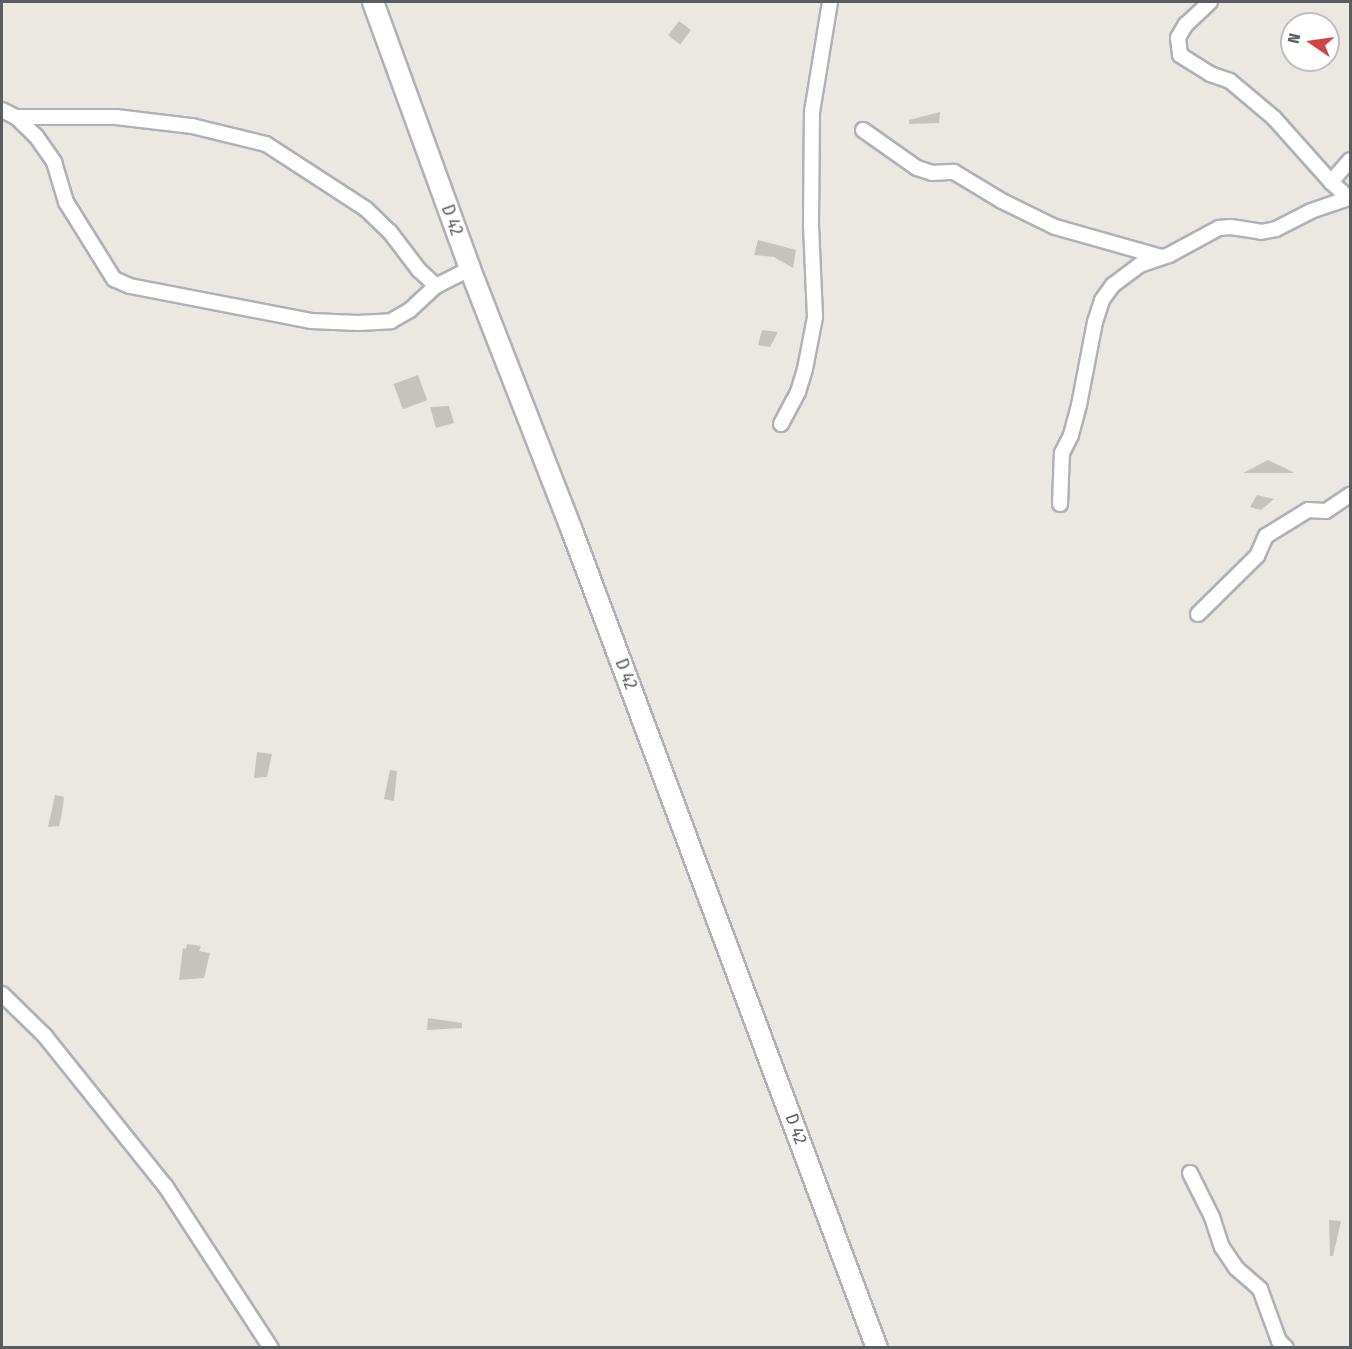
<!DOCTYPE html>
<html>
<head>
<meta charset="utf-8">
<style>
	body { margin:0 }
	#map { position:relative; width:1352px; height:1349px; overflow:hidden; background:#eae8e1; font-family:"Fira Sans Condensed",sans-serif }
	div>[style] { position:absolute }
	.building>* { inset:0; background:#c6c3be; transform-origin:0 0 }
	.roads { filter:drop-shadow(2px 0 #aeb1b5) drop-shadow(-2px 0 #aeb1b5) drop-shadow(0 2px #aeb1b5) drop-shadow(0 -2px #aeb1b5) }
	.street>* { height:14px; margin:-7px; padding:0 7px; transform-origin:7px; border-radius:7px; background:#fff }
	.secondary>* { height:20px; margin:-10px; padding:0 10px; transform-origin:10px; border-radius:10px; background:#fff }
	span { translate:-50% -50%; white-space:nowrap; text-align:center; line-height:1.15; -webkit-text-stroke:4.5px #fff; paint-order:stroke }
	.street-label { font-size:18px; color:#595d60 }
	.frame { position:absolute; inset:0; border:3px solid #595d60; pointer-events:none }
	.north { position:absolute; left:1280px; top:12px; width:60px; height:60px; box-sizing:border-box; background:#fff; border:2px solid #bdbebf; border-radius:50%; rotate:283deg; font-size:16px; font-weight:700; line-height:24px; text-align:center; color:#595d60 }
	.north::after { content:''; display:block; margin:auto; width:21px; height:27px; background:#d2443f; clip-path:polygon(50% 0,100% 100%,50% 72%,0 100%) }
</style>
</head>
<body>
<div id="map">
	<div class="building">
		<div style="left:679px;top:21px;width:15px;height:18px;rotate:37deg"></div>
		<div style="clip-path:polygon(940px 112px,939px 123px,909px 124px,909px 120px)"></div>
		<div style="clip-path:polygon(758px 240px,796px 250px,793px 268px,774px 257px,754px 255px)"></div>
		<div style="clip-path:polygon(762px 330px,778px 332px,770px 347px,758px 345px)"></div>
		<div style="left:418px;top:375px;width:27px;height:26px;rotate:70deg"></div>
		<div style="clip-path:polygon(449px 406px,454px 423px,436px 428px,430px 407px)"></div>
		<div style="clip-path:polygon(1268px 460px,1293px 472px,1293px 473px,1243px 473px)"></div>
		<div style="clip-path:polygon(1257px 495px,1274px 499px,1261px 510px,1250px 507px)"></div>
		<div style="clip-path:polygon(257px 752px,272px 754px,267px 777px,254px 778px)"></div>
		<div style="clip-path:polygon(390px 770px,397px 771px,394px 801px,384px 799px)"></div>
		<div style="clip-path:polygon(55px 795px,64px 797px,62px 813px,59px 826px,48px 827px)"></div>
		<div style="clip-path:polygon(187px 944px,201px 946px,199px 951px,210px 953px,204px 978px,179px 980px,183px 948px,186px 949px)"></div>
		<div style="clip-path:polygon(428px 1018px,462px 1023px,462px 1028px,427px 1030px)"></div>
		<div style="clip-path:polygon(1329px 1220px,1341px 1221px,1333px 1256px,1330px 1256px)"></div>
	</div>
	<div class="roads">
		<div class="street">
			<div style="left:1210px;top:2px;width:33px;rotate:137deg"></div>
			<div style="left:1186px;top:24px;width:16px;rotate:120deg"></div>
			<div style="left:1178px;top:38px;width:17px;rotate:83deg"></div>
			<div style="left:1180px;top:55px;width:36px;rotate:32deg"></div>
			<div style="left:1210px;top:74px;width:21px;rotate:19deg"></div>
			<div style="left:1230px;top:81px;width:57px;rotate:40.1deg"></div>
			<div style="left:1274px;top:118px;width:86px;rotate:48.3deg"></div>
			<div style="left:1331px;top:182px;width:25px;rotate:42deg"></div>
			<div style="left:2px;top:110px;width:16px;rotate:27deg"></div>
			<div style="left:16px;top:117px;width:28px;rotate:44deg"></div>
			<div style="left:36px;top:136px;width:32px;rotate:55deg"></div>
			<div style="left:54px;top:162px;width:42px;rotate:73.3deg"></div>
			<div style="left:66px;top:202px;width:91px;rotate:58.1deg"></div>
			<div style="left:114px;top:279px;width:17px;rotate:24deg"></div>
			<div style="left:130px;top:286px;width:184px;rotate:10.9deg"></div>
			<div style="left:311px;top:321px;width:47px;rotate:2.4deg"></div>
			<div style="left:358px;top:323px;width:33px;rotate:-3deg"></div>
			<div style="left:391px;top:321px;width:22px;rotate:-30deg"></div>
			<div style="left:410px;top:310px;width:35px;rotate:-43deg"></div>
			<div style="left:436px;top:286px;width:38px;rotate:-27deg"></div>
			<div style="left:16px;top:117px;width:100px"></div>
			<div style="left:116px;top:117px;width:77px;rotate:6.8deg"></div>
			<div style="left:192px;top:126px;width:76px;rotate:13.7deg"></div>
			<div style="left:266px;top:144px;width:119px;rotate:33deg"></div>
			<div style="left:366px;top:209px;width:33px;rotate:44deg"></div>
			<div style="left:390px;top:232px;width:48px;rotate:52.7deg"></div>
			<div style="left:419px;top:270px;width:23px;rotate:43deg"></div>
			<div style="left:863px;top:130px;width:66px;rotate:35.1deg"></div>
			<div style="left:917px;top:168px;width:16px;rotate:18deg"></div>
			<div style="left:932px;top:173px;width:22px;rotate:-3deg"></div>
			<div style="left:954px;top:172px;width:56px;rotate:31.1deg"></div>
			<div style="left:1002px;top:201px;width:59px;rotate:26.1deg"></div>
			<div style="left:1055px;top:227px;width:110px;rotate:15.8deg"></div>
			<div style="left:1331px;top:182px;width:29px;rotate:-49deg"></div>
			<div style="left:781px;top:424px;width:36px;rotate:-62deg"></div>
			<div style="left:798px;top:392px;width:24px;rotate:-73deg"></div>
			<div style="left:805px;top:369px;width:53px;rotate:-79.1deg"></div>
			<div style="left:815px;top:317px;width:93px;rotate:-92.5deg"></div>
			<div style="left:811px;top:224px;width:112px;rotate:-89.5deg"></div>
			<div style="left:812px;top:112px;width:111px;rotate:-80.7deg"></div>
			<div style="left:1060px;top:504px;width:51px;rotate:-87.8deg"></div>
			<div style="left:1062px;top:453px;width:20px;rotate:-63deg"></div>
			<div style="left:1071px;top:435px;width:31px;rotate:-75deg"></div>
			<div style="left:1079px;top:405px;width:85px;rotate:-79.1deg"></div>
			<div style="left:1095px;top:322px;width:23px;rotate:-72deg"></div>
			<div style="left:1102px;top:300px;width:19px;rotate:-54deg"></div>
			<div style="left:1113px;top:285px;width:34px;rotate:-37deg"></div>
			<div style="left:1140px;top:265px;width:31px;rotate:-19deg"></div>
			<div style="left:1169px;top:255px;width:57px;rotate:-28.4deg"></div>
			<div style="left:1219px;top:228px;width:12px;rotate:-5deg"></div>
			<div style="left:1231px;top:227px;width:30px;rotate:9deg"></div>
			<div style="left:1261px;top:232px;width:15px;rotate:-11deg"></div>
			<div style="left:1276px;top:229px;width:39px;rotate:-27deg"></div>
			<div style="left:1311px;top:211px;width:39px;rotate:-19deg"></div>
			<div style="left:1198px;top:614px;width:83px;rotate:-44.5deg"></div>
			<div style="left:1257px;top:556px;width:22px;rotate:-66deg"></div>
			<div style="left:1266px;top:536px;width:49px;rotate:-31.8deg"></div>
			<div style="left:1308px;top:510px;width:18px;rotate:3deg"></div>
			<div style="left:1326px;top:511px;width:29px;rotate:-34deg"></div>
			<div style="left:2px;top:994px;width:60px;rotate:44.3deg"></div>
			<div style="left:45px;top:1036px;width:193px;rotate:51.3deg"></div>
			<div style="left:166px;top:1187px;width:192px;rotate:56.9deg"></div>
			<div style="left:1190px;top:1173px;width:49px;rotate:63.4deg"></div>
			<div style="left:1212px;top:1217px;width:32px;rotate:72deg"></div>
			<div style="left:1222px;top:1247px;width:25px;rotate:56deg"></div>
			<div style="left:1236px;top:1268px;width:32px;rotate:41deg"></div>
			<div style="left:1260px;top:1289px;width:55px;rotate:69.9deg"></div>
			<div style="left:1279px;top:1341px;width:10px;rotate:45deg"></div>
		</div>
		<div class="secondary">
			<div style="left:373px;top:2px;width:284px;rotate:70deg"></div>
			<div style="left:470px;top:269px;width:278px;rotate:68.7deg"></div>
			<div style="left:571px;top:528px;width:875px;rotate:69.54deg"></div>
		</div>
	</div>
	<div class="street-label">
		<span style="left:452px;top:220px;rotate:70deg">D 42</span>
		<span style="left:626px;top:674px;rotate:69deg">D 42</span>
		<span style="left:796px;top:1129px;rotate:70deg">D 42</span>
	</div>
	<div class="frame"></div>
	<div class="north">N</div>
</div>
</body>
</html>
